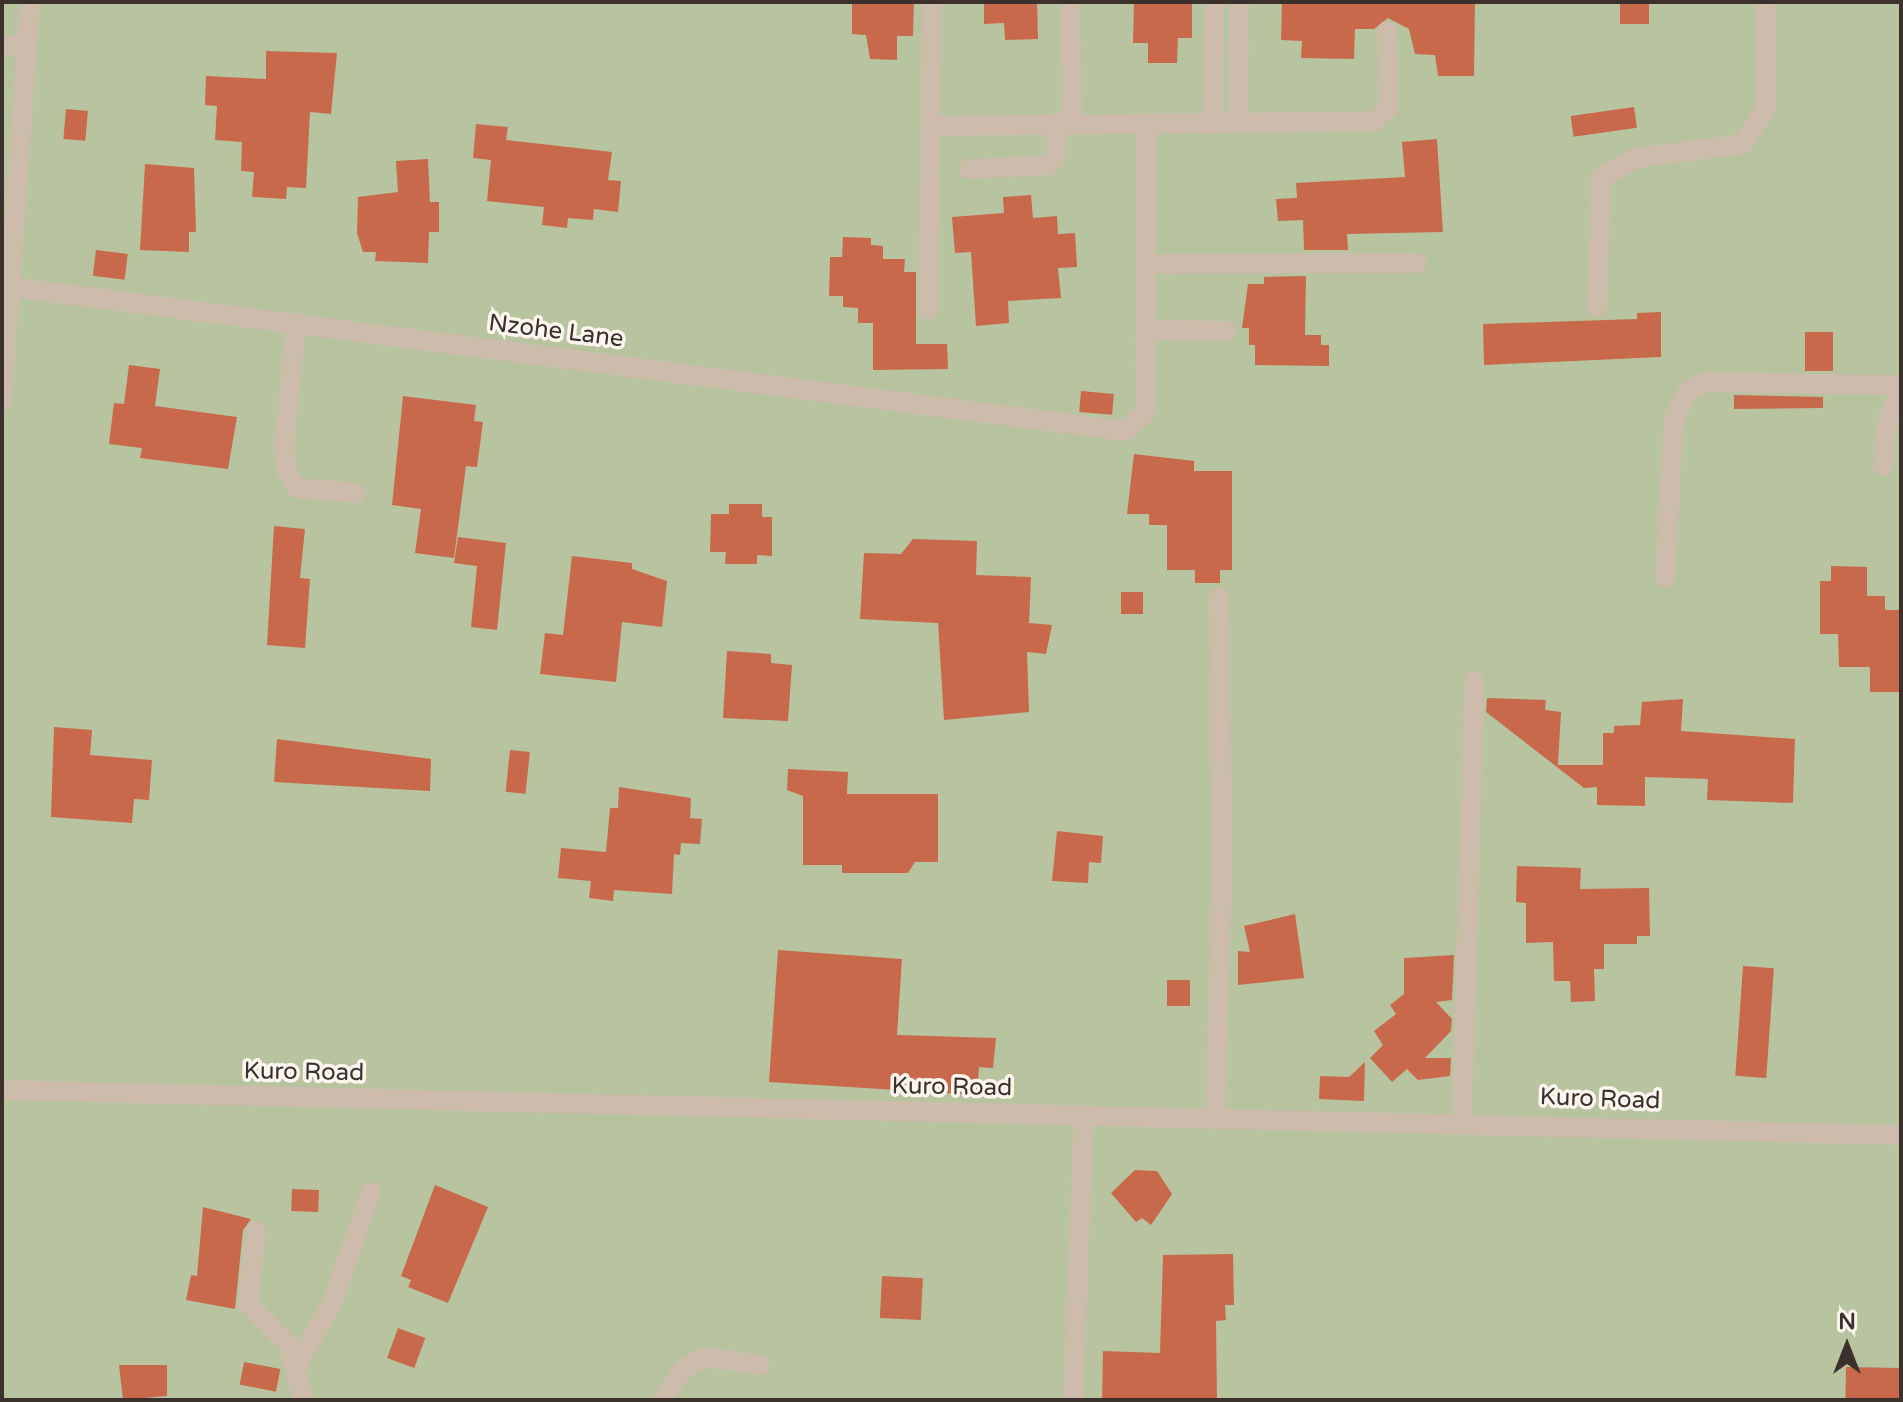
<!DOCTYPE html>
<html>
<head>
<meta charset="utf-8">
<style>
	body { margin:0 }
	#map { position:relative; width:1903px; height:1402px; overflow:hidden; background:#f4ebe1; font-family:"Varela Round",sans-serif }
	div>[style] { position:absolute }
	.green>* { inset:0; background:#b8c4a0; transform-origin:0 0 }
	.building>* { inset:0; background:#c8694b; transform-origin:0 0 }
	.minor>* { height:20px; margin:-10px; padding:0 10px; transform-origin:10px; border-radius:10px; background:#cdbbac }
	span { translate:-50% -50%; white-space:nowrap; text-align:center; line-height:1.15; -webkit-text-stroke:7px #fbf5ee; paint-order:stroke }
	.street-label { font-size:24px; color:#3b302b }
	.frame { position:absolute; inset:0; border:4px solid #3b302b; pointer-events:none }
	.north { position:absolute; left:1807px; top:1306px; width:80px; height:80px; -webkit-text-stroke:6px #fbf5ee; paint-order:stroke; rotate:0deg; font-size:22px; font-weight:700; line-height:32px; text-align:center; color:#3b302b }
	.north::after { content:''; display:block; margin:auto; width:28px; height:36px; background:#3b302b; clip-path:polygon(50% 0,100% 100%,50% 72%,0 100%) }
</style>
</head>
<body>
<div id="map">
	<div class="green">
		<div style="left:2px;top:2px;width:1899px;height:1398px"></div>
	</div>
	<div class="building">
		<div style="clip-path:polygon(852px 2px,914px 2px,913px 36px,897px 36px,897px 60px,870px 59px,866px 35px,852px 34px)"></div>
		<div style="clip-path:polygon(984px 2px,1037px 2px,1038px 39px,1005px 40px,1004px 23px,984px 24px)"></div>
		<div style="clip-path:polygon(1134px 2px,1192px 2px,1192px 38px,1178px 38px,1177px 63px,1148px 63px,1148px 43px,1133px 43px)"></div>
		<div style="clip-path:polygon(1282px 2px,1475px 2px,1474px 76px,1438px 76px,1435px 55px,1415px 54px,1409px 29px,1388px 18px,1374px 29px,1355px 29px,1354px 59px,1301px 58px,1302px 41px,1281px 40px)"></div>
		<div style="left:1620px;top:2px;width:29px;height:22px"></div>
		<div style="clip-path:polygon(266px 51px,337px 53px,331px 114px,310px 112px,306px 188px,287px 187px,286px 199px,252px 197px,254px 172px,241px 171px,242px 142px,215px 140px,217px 106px,205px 105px,206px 76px,266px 79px)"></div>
		<div style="left:1634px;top:107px;width:21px;height:64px;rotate:82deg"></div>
		<div style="left:66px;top:109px;width:22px;height:30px;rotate:5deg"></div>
		<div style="clip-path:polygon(476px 124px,508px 127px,506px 140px,612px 152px,608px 180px,621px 181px,618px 212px,594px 209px,593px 220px,568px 218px,567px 228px,542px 225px,544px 207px,487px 201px,491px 160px,473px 158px)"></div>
		<div style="clip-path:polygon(1437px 139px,1443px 232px,1347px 234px,1348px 250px,1304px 250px,1303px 220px,1278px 221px,1276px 199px,1297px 198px,1296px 183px,1405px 177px,1402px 142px)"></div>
		<div style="clip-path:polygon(428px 159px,430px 202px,439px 202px,439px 232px,429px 232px,428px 263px,375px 261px,376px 252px,363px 252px,357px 233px,358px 197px,398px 192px,396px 161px)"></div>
		<div style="clip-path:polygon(145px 164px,194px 168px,196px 232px,189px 232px,189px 252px,140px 250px)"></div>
		<div style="clip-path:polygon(1031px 195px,1033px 218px,1057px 216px,1058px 234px,1075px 233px,1077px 267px,1058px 268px,1061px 298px,1008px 301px,1009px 323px,976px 326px,971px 252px,955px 253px,952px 217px,1004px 213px,1003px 197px)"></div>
		<div style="clip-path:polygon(843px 237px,871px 238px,871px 245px,883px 246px,883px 259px,905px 259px,904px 272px,916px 272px,916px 344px,947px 344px,948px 369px,873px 370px,873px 323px,858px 323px,858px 308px,843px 307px,843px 296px,829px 296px,830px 257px,842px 257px)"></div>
		<div style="left:96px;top:250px;width:32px;height:26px;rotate:7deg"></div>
		<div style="clip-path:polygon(1306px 276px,1305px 335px,1321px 335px,1321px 345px,1329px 345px,1329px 366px,1255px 365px,1255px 345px,1249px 345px,1249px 328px,1242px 328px,1248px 284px,1264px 284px,1264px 277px)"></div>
		<div style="clip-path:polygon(1661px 312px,1661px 357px,1484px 365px,1483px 324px,1637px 319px,1637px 313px)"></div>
		<div style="left:1805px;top:332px;width:28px;height:39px"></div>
		<div style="clip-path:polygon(129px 365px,160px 369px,155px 406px,237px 417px,228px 469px,140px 458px,142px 448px,109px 444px,114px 403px,124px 404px)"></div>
		<div style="left:1081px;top:391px;width:33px;height:21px;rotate:5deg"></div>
		<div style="clip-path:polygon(1734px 395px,1823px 397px,1823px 408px,1734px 409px)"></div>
		<div style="clip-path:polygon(403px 396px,476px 405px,474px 421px,483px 422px,477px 467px,466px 466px,454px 558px,415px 553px,421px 509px,392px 505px)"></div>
		<div style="clip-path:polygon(1134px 454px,1194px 461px,1194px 471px,1232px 471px,1232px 570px,1220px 570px,1220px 583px,1195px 583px,1195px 570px,1167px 570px,1167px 525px,1149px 525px,1149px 514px,1127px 514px)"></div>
		<div style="clip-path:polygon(729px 504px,762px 504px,762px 517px,772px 517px,772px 556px,757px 555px,757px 564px,725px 564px,726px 552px,710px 552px,711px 514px,729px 514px)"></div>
		<div style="clip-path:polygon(274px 526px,305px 529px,300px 578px,310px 579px,305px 648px,267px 645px)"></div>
		<div style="clip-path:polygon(458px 537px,506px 543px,497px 630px,471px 627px,477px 566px,454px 563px)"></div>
		<div style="clip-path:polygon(913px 539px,977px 541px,976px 575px,1031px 577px,1029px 623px,1052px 625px,1046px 654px,1027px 652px,1029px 712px,944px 720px,938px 623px,860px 619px,864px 553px,901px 554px)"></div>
		<div style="clip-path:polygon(572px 556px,632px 563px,632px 569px,667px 581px,662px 627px,622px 622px,616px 682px,540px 674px,545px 633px,563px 635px)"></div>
		<div style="clip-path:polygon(1831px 566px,1867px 567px,1867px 596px,1885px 596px,1885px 610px,1901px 610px,1901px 692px,1870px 692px,1870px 667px,1839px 667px,1838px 634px,1820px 634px,1820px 581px,1831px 581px)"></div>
		<div style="left:1121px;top:592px;width:22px;height:22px"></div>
		<div style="clip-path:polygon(727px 651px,771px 654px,771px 663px,792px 665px,788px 721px,723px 718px)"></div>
		<div style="clip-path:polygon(1487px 698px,1546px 700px,1545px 710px,1561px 712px,1558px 765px,1603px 765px,1603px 733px,1614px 733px,1614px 726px,1640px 725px,1642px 702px,1683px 699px,1681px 731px,1795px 739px,1793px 803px,1707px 800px,1708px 779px,1645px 777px,1645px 806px,1597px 805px,1597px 787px,1584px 788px,1486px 712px)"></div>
		<div style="clip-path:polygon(54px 727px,92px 730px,90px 755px,152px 760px,149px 800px,134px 799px,132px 823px,51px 817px)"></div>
		<div style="clip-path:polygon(277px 739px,431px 759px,430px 791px,274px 782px)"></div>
		<div style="left:510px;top:750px;width:20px;height:42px;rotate:6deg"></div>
		<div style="clip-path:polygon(788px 769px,848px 772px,847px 794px,938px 794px,938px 862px,915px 862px,908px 873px,842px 873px,842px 865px,803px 865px,803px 796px,787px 790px)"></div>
		<div style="clip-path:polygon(619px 787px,691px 798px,690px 818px,702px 819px,700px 844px,681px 843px,680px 855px,674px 854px,672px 894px,614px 890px,613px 901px,589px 898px,591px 881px,558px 878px,561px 848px,606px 852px,610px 808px,618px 808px)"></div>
		<div style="clip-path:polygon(1057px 831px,1103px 836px,1101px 863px,1089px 862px,1088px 883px,1052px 881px)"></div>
		<div style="clip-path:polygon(1517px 866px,1581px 868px,1580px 889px,1649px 888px,1650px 936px,1637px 936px,1637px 944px,1604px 944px,1604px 969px,1594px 969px,1595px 1001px,1571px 1002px,1570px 981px,1554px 981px,1553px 942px,1526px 943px,1526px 903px,1516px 902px)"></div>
		<div style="clip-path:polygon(1295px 914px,1304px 978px,1238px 985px,1238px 951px,1250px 952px,1244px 926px)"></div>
		<div style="clip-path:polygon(778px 950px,902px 959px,897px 1035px,996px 1038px,993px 1068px,979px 1067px,977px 1095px,769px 1082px)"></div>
		<div style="clip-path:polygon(1454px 955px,1452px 1000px,1436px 1002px,1452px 1019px,1451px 1031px,1425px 1058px,1451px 1058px,1450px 1076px,1418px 1080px,1407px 1069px,1392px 1082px,1370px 1058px,1383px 1045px,1374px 1031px,1396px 1014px,1390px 1005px,1404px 994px,1404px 958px)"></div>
		<div style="left:1743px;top:966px;width:31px;height:110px;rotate:4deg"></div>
		<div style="left:1167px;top:980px;width:23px;height:26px"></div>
		<div style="clip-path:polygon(1365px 1062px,1364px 1101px,1319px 1099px,1320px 1076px,1349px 1077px)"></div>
		<div style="clip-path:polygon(1135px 1170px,1157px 1171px,1172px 1194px,1151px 1225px,1142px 1218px,1136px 1222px,1111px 1193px)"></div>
		<div style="clip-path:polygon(435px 1185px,488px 1207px,448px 1303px,408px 1287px,411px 1280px,401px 1276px)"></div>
		<div style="left:292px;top:1189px;width:27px;height:22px;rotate:2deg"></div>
		<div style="clip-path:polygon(203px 1207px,251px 1219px,243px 1230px,235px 1309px,186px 1300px,191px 1275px,197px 1276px)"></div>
		<div style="clip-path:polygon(1233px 1254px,1234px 1305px,1225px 1305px,1226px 1320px,1216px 1321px,1217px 1399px,1102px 1400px,1103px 1351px,1160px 1353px,1163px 1255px)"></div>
		<div style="left:882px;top:1276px;width:41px;height:42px;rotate:3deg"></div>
		<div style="left:398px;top:1328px;width:29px;height:32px;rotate:20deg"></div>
		<div style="left:244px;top:1362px;width:37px;height:23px;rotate:11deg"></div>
		<div style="clip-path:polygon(119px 1365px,167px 1365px,167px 1396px,123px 1400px)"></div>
		<div style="left:1846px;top:1367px;width:55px;height:33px;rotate:1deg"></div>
	</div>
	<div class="minor">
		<div style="left:1070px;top:6px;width:116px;rotate:89deg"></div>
		<div style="left:2px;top:47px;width:25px;rotate:-9deg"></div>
		<div style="left:1238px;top:123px;width:121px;rotate:-89.5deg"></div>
		<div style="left:1213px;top:124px;width:122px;rotate:-89.5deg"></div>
		<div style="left:930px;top:126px;width:445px;rotate:-0.6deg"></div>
		<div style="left:1375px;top:121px;width:18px;rotate:-43deg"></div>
		<div style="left:1388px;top:109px;width:78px;rotate:-90.7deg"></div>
		<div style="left:969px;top:169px;width:80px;rotate:-2.9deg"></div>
		<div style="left:1049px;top:165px;width:8px;rotate:-45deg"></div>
		<div style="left:1055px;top:159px;width:37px;rotate:-87deg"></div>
		<div style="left:1148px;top:264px;width:269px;rotate:-0.2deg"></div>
		<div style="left:10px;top:287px;width:1124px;rotate:7.36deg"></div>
		<div style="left:1125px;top:431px;width:27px;rotate:-42deg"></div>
		<div style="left:1145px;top:413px;width:289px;rotate:-89.6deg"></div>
		<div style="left:1597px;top:307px;width:129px;rotate:-88.2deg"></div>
		<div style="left:1601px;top:178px;width:39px;rotate:-30deg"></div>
		<div style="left:1635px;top:158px;width:109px;rotate:-7.4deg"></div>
		<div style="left:1743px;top:144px;width:40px;rotate:-57.1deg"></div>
		<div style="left:1765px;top:110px;width:108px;rotate:-89.5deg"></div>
		<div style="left:928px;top:310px;width:308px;rotate:-89.3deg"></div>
		<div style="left:296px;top:323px;width:124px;rotate:95.6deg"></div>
		<div style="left:284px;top:446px;width:26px;rotate:83deg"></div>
		<div style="left:287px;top:472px;width:19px;rotate:58deg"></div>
		<div style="left:297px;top:488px;width:59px;rotate:4.8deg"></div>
		<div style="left:1148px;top:330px;width:79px;rotate:0.7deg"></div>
		<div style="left:2px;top:401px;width:400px;rotate:-86deg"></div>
		<div style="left:1883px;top:466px;width:46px;rotate:-85deg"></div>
		<div style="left:1887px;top:420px;width:31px;rotate:-63deg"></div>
		<div style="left:1665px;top:577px;width:160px;rotate:-86.8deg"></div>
		<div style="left:1674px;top:417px;width:30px;rotate:-62deg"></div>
		<div style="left:1688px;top:391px;width:19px;rotate:-28deg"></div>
		<div style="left:1705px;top:382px;width:196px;rotate:0.9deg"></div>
		<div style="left:2px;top:1090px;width:1900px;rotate:1.36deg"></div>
		<div style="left:1215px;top:1116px;width:257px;rotate:-88.4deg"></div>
		<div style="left:1222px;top:859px;width:262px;rotate:-90.7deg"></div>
		<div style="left:1462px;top:1120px;width:439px;rotate:-88.4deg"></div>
		<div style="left:256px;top:1231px;width:73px;rotate:96.3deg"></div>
		<div style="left:248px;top:1304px;width:57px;rotate:45deg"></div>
		<div style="left:288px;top:1344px;width:58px;rotate:75deg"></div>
		<div style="left:296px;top:1368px;width:80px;rotate:-61.5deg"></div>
		<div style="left:334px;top:1298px;width:112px;rotate:-70.8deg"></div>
		<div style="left:662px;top:1400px;width:37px;rotate:-56deg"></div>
		<div style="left:683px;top:1369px;width:25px;rotate:-29deg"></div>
		<div style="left:705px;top:1357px;width:55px;rotate:8.4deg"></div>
		<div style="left:1073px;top:1400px;width:284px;rotate:-87.8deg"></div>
	</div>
	<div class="street-label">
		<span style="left:556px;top:331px;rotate:7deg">Nzohe Lane</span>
		<span style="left:304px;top:1072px;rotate:1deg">Kuro Road</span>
		<span style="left:952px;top:1087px;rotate:1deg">Kuro Road</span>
		<span style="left:1600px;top:1099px;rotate:2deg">Kuro Road</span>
	</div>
	<div class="frame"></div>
	<div class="north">N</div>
</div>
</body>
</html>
